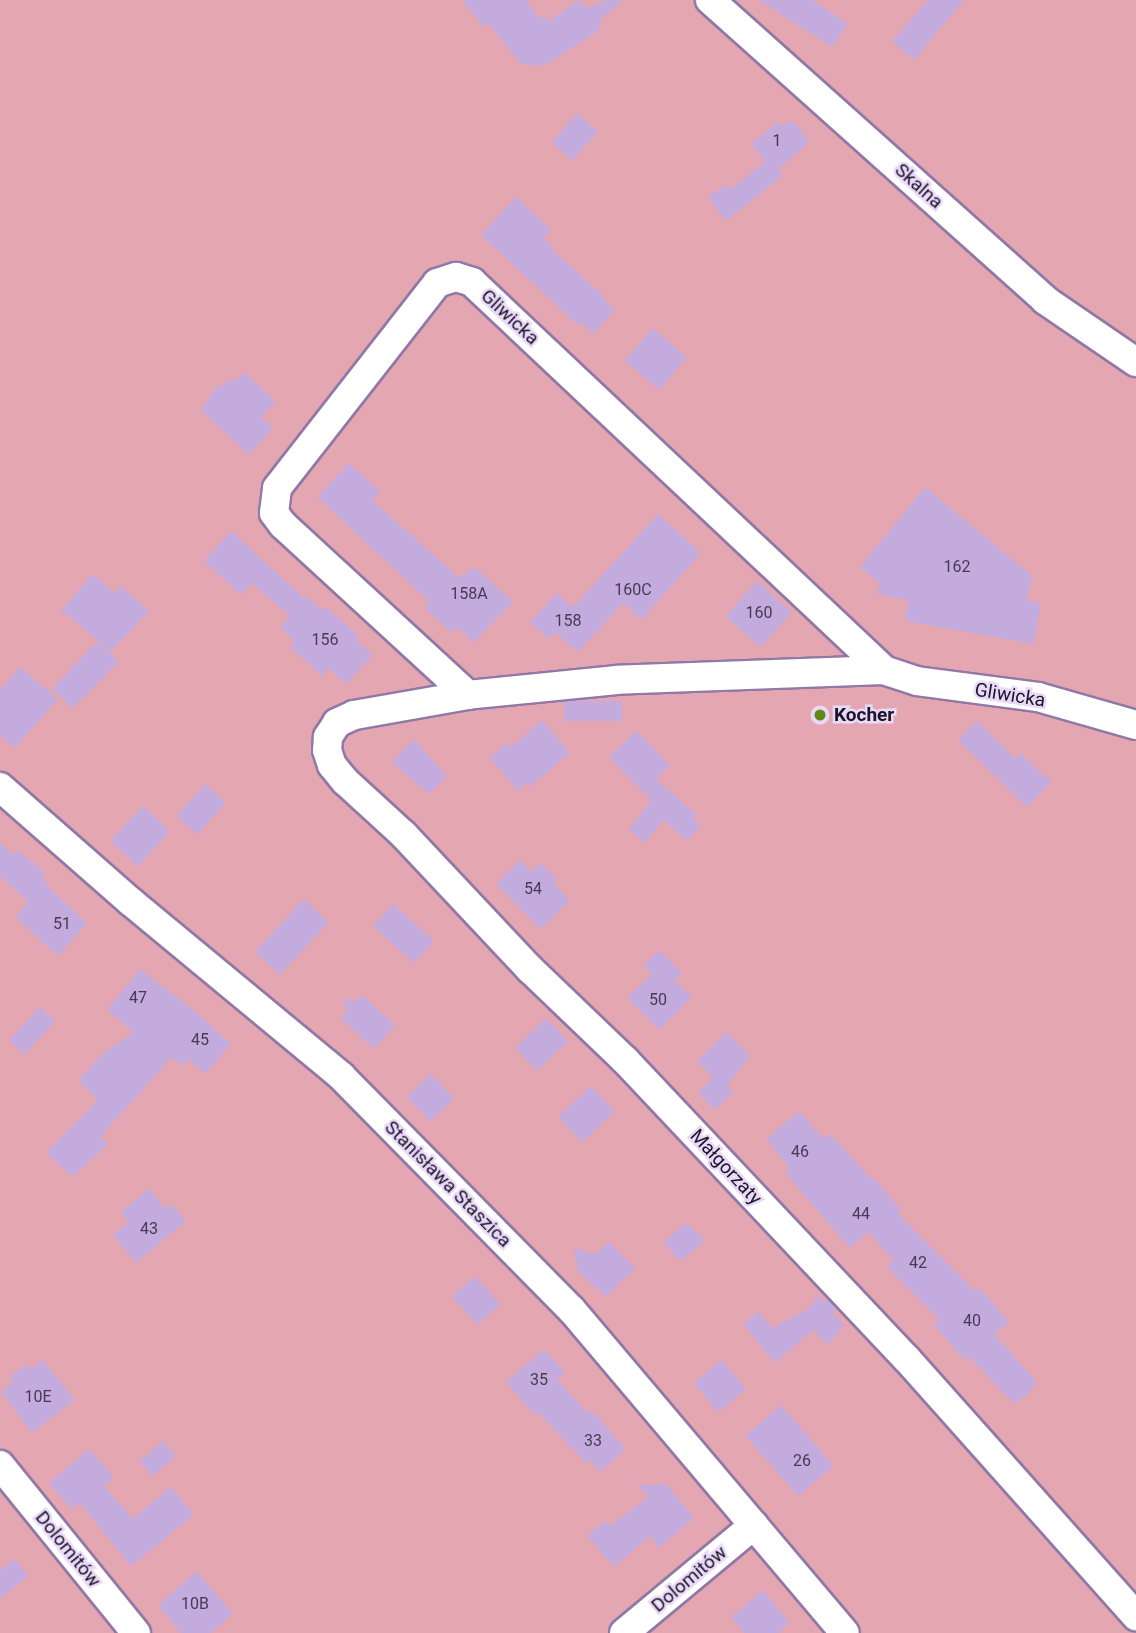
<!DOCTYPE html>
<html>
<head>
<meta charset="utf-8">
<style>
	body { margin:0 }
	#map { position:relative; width:1136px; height:1633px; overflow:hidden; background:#e8d9f8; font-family:Roboto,sans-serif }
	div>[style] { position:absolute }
	.green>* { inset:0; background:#e4a7b2; transform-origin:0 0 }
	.building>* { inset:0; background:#c4abdd; transform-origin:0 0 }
	.roads { filter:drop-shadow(2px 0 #9078a7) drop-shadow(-2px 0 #9078a7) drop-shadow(0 2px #9078a7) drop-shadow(0 -2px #9078a7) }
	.street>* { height:28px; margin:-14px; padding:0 14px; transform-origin:14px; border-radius:14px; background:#fff }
	.dots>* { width:19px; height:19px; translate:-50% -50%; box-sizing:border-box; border:4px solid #e8d9f8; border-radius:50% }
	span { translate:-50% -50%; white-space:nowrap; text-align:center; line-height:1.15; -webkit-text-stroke:5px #e8d9f8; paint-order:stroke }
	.number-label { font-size:16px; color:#473a54 }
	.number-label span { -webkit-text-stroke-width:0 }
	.street-label { font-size:19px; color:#1d1426 }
	.poi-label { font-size:19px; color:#1d1426; font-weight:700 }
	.left { translate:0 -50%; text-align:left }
</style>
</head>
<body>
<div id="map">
	<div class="green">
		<div style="left:0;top:0;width:1136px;height:1633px"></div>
	</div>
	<div class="building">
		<div style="clip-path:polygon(462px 0,526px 0,540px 19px,544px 16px,549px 21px,578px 0,587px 8px,606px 0,623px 0,598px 22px,601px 29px,544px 66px,521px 64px,489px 24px,484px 27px)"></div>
		<div style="clip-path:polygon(759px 0,812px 0,848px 24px,832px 47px)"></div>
		<div style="clip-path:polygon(928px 0,964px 0,914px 60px,892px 42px)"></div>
		<div style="left:577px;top:113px;width:28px;height:39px;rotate:41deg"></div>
		<div style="clip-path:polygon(790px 121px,798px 126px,809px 142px,778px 170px,782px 176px,726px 221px,708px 197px,726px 185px,732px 189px,765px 161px,751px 144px,778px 122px,782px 125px)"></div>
		<div style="clip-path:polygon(516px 197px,551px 230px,544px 238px,553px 246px,551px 249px,604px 296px,602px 298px,615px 310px,593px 334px,580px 322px,578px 325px,481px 235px)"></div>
		<div style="left:653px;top:328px;width:45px;height:43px;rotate:41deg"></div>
		<div style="clip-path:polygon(244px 372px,276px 401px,261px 417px,273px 428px,249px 455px,201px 410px,218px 385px,222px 387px,230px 378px,235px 382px)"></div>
		<div style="clip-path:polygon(349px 463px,380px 491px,372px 500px,459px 578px,475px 567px,513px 602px,473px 643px,457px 627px,451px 633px,424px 607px,430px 602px,317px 497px)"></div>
		<div style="clip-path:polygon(925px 487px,1032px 576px,1027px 601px,1041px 603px,1034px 644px,905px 621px,909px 600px,877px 594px,880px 584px,860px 567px)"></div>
		<div style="clip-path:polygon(658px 514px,701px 553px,641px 620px,623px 603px,578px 652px,555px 632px,549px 639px,530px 622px,557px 593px,571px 606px,576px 604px)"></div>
		<div style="clip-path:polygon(231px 531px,305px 599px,308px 597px,322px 610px,326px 607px,359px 636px,355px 639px,373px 655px,346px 684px,329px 668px,322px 676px,290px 647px,295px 641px,280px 628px,290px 616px,252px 583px,241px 595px,204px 561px)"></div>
		<div style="clip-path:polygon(93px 574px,114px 593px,121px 586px,149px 611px,111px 651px,61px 610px)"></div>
		<div style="left:757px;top:581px;width:47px;height:47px;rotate:42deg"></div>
		<div style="left:98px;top:641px;width:29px;height:66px;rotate:44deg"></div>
		<div style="clip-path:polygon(20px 667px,58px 699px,15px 748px,0 735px,0 690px)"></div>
		<div style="left:622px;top:701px;width:20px;height:58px;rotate:90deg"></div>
		<div style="clip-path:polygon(542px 720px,570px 753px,530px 787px,527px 783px,518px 791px,490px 758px,508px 742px,511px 747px)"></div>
		<div style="clip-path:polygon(977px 721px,1015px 758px,1020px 753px,1051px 782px,1027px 807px,958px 740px)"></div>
		<div style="clip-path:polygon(636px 731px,670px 765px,656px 779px,697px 815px,693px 819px,701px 825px,687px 841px,664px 820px,644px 843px,629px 829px,651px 800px,609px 757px)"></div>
		<div style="clip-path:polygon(414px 739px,447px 776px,429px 794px,392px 762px)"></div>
		<div style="left:205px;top:784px;width:28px;height:43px;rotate:42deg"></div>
		<div style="left:143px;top:806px;width:37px;height:48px;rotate:43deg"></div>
		<div style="clip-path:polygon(0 842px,14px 855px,18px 850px,46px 874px,42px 878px,49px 885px,48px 887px,87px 923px,58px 956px,15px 917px,29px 902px,0 876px)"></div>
		<div style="clip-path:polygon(520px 860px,532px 872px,540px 863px,558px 880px,554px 884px,570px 900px,541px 929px,496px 884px)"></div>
		<div style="left:304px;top:899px;width:34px;height:72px;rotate:43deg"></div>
		<div style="left:393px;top:904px;width:55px;height:30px;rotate:42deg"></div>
		<div style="clip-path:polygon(659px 950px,682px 973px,675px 981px,692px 997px,659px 1030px,627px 998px,652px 974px,643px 966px)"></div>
		<div style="clip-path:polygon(140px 969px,197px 1013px,231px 1044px,205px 1074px,188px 1060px,182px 1066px,172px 1057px,100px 1137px,108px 1144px,73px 1177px,46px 1153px,98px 1100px,78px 1081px,101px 1055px,134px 1032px,107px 1010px)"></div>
		<div style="clip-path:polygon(362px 995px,395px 1025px,374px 1049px,341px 1018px,347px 1011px,343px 998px,356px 1001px)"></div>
		<div style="left:40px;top:1007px;width:21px;height:45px;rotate:43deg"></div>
		<div style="left:546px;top:1018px;width:32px;height:43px;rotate:46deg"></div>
		<div style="clip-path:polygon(726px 1032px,750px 1056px,727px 1085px,733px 1092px,715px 1110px,698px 1093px,713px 1077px,697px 1061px)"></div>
		<div style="left:431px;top:1074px;width:34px;height:33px;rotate:47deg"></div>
		<div style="left:591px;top:1086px;width:35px;height:45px;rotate:47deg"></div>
		<div style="clip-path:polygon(799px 1111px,824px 1139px,830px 1134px,872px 1180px,874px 1178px,902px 1211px,898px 1214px,975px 1291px,979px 1287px,1009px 1322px,994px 1334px,1037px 1382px,1027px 1396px,1013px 1403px,969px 1356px,964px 1360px,934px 1325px,940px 1320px,887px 1267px,893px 1260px,869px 1232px,850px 1248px,785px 1173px,790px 1169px,766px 1139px)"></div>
		<div style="clip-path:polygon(149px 1189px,166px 1209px,172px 1204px,186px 1221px,136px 1263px,113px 1235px,129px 1222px,121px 1212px)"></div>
		<div style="clip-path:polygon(686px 1222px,705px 1241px,680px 1261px,664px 1242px)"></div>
		<div style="clip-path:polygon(609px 1242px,635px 1268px,606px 1297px,578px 1271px,574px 1248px,595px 1254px)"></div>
		<div style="left:475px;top:1276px;width:38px;height:31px;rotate:48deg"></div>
		<div style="clip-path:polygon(818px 1296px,823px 1301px,828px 1299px,837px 1309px,833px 1313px,844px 1325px,828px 1345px,813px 1330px,775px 1363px,743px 1324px,759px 1312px,772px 1328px,808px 1309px)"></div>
		<div style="clip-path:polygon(544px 1349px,565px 1372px,557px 1379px,587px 1413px,591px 1410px,626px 1449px,600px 1472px,590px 1460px,586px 1463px,538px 1412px,534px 1415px,506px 1382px)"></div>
		<div style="clip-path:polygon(43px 1360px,75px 1400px,32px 1433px,1px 1392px,12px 1383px,10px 1376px,27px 1364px,31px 1369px)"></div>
		<div style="left:721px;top:1360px;width:38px;height:36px;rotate:49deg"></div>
		<div style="left:781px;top:1405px;width:80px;height:47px;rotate:49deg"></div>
		<div style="left:163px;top:1441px;width:20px;height:31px;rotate:49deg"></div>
		<div style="clip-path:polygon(89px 1449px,114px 1477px,104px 1486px,133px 1519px,171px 1487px,194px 1515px,131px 1566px,80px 1503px,72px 1509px,49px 1483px)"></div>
		<div style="clip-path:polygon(666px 1484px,694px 1518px,659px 1548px,650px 1536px,614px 1567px,587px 1536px,605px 1521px,609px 1526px,649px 1497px,637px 1485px)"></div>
		<div style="clip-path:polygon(15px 1559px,28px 1576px,0 1599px,0 1571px)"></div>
		<div style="clip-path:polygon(197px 1571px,233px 1614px,211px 1633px,181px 1633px,158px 1605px)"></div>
		<div style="clip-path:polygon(763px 1590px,789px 1622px,779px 1633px,744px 1633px,731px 1617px)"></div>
	</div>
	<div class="roads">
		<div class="street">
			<div style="left:710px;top:0;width:450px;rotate:41.8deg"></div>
			<div style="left:1045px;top:300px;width:110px;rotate:34.3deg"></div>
			<div style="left:468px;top:695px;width:251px;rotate:-137.4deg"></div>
			<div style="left:283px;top:525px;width:15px;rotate:-127deg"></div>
			<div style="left:274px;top:513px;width:25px;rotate:-83deg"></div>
			<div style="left:277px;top:488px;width:260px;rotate:-52deg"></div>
			<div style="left:437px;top:283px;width:20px;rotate:-18deg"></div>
			<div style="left:456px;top:277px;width:17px;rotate:17deg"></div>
			<div style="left:472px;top:282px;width:566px;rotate:43.28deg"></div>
			<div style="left:1136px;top:725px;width:102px;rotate:-164.1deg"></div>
			<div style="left:1038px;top:697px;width:122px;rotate:-172.5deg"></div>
			<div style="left:917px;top:681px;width:35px;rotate:-162deg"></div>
			<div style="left:884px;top:670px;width:267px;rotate:177.9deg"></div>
			<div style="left:617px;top:680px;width:150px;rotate:174.3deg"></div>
			<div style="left:468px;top:695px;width:116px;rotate:170deg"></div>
			<div style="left:354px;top:715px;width:19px;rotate:155deg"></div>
			<div style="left:337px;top:723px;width:17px;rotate:123deg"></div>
			<div style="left:328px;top:737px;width:13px;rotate:94deg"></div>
			<div style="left:327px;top:750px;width:16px;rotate:72deg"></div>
			<div style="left:332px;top:765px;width:21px;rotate:51deg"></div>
			<div style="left:345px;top:781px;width:80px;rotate:42.5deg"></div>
			<div style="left:404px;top:835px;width:184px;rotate:46.8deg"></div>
			<div style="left:530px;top:969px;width:132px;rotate:43.8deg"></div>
			<div style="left:625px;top:1060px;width:410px;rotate:46.7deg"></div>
			<div style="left:906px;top:1358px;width:346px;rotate:48.3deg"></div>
			<div style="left:0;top:787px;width:174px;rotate:41.3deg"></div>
			<div style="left:131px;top:902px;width:273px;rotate:39.6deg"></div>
			<div style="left:341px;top:1076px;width:327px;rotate:45.4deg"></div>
			<div style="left:571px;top:1309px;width:424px;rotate:49.8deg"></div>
			<div style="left:0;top:1465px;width:216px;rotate:51deg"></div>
			<div style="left:624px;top:1633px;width:169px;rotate:-39.7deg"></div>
		</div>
	</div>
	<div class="dots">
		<div style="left:820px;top:715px;background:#638910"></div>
	</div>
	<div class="number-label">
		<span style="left:777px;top:141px">1</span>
		<span style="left:957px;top:567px">162</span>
		<span style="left:633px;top:590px">160C</span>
		<span style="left:469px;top:594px">158A</span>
		<span style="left:759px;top:613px">160</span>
		<span style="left:568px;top:621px">158</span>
		<span style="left:325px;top:640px">156</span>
		<span style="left:533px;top:889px">54</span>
		<span style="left:62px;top:924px">51</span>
		<span style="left:138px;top:998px">47</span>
		<span style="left:658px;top:1000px">50</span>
		<span style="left:200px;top:1040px">45</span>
		<span style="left:800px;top:1152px">46</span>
		<span style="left:861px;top:1214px">44</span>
		<span style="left:149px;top:1229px">43</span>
		<span style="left:918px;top:1263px">42</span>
		<span style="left:972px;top:1321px">40</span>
		<span style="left:539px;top:1380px">35</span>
		<span style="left:38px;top:1397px">10E</span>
		<span style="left:593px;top:1441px">33</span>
		<span style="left:802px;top:1461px">26</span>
		<span style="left:195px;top:1604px">10B</span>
	</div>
	<div class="street-label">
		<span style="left:919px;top:186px;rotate:42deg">Skalna</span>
		<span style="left:510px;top:317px;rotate:43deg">Gliwicka</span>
		<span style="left:1010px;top:695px;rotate:9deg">Gliwicka</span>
		<span style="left:726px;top:1167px;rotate:47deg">Małgorzaty</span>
		<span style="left:448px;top:1184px;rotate:45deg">Stanisława Staszica</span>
		<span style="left:68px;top:1549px;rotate:51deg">Dolomitów</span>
		<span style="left:689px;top:1579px;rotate:-40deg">Dolomitów</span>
	</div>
	<div class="poi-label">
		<span class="left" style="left:834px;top:715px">Kocher</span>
	</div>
</div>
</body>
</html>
